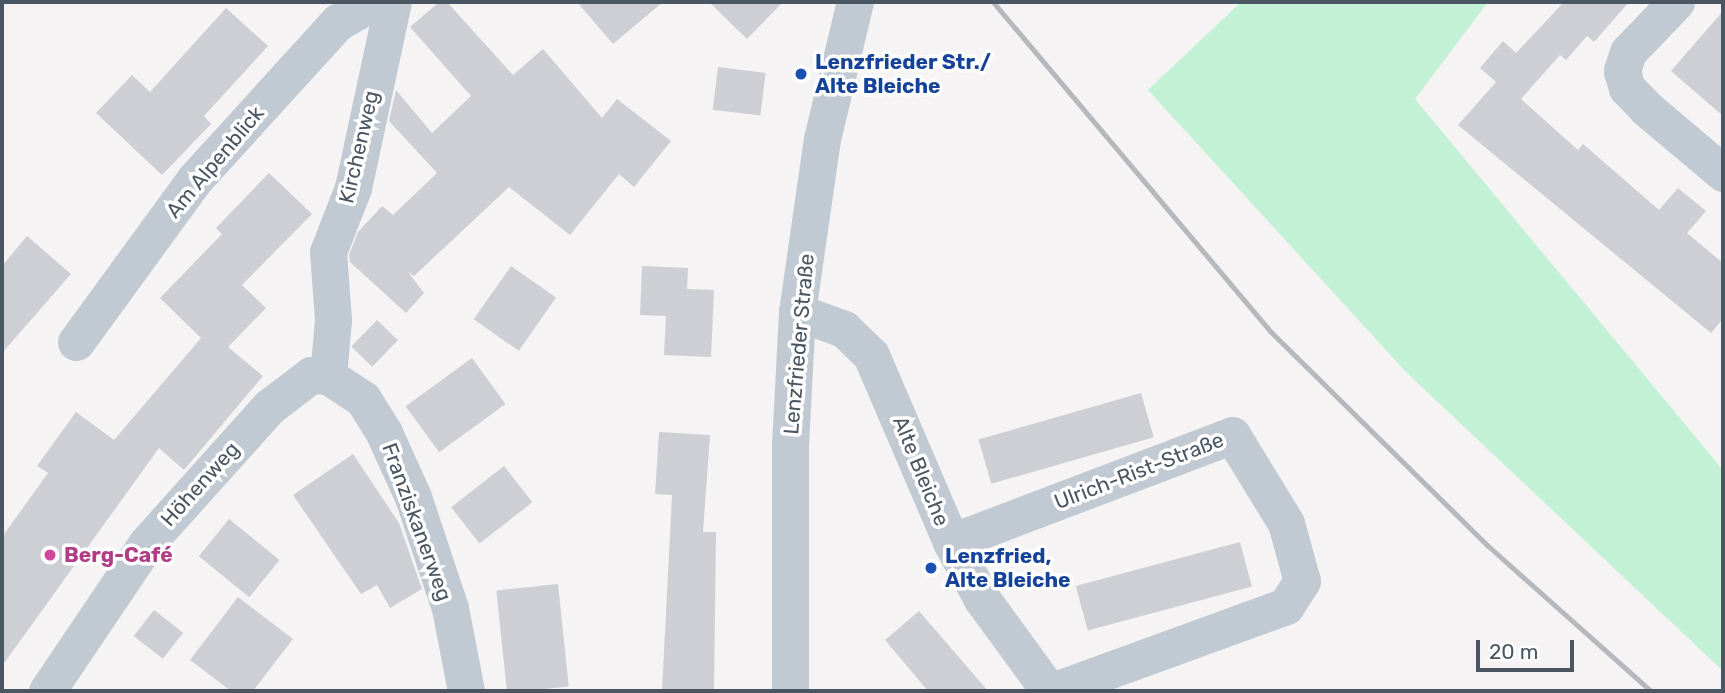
<!DOCTYPE html>
<html>
<head>
<meta charset="utf-8">
<style>
	body { margin:0 }
	#map { position:relative; width:1725px; height:693px; overflow:hidden; background:#f5f3f3; font-family:Rubik,sans-serif }
	div>[style] { position:absolute }
	.green>* { inset:0; background:#c3f1d5 }
	.building>* { inset:0; background:#cdcfd5; transform-origin:0 0 }
	.minor>* { height:37px; margin:-18.5px; padding:0 18.5px; transform-origin:18.5px; border-radius:18.5px; background:#c1cad2 }
	.rail>* { height:5px; margin:-2.5px; padding:0 2.5px; transform-origin:2.5px; border-radius:2.5px; background:#b5b8bd }
	.dots>* { width:19px; height:19px; translate:-50% -50%; box-sizing:border-box; border:4px solid #fff; border-radius:50% }
	span { translate:-50% -50%; white-space:nowrap; text-align:center; line-height:1.15; -webkit-text-stroke:7px #fff; paint-order:stroke }
	.transit-label { font-size:21px; color:#164399; font-weight:700 }
	.left { translate:0 -50%; text-align:left }
	.street-label { font-size:21px; color:#4a5661 }
	.hotel-label { font-size:21px; color:#b23c85; font-weight:700 }
	.frame { position:absolute; inset:0; border:4px solid #4a5661; pointer-events:none }
	.scale { position:absolute; left:1476px; top:640px; width:98px; height:32px; box-sizing:border-box; border:4px solid #4a5661; border-top:0; padding-left:9px; font-size:21px; line-height:24px; white-space:nowrap; color:#4a5661; -webkit-text-stroke:5px #fff; paint-order:stroke }
</style>
</head>
<body>
<div id="map">
	<div class="green">
		<div style="clip-path:polygon(1241px 2px,1488px 2px,1415px 99px,1723px 470px,1723px 671px,1406px 372px,1148px 90px)"></div>
	</div>
	<div class="building">
		<div style="clip-path:polygon(439px 2px,447px 2px,513px 75px,543px 49px,602px 118px,617px 99px,671px 141px,634px 187px,619px 174px,570px 235px,509px 187px,414px 276px,408px 272px,424px 293px,406px 313px,350px 262px,349px 255px,358px 232px,382px 206px,393px 215px,437px 173px,389px 121px,396px 90px,432px 133px,471px 96px,410px 27px)"></div>
		<div style="clip-path:polygon(577px 2px,663px 2px,613px 44px)"></div>
		<div style="clip-path:polygon(709px 2px,783px 2px,747px 39px)"></div>
		<div style="clip-path:polygon(1564px 2px,1629px 2px,1594px 42px,1587px 36px,1566px 60px,1560px 55px,1521px 99px,1578px 150px,1583px 144px,1659px 210px,1678px 188px,1706px 211px,1687px 233px,1723px 263px,1723px 319px,1711px 333px,1458px 125px,1496px 82px,1480px 68px,1503px 41px,1516px 53px)"></div>
		<div style="clip-path:polygon(226px 8px,268px 46px,204px 116px,211px 124px,162px 175px,96px 113px,132px 75px,150px 92px)"></div>
		<div style="clip-path:polygon(1723px 11px,1723px 116px,1671px 71px)"></div>
		<div style="left:718px;top:67px;width:48px;height:43px;rotate:7deg"></div>
		<div style="clip-path:polygon(269px 173px,312px 214px,242px 285px,266px 308px,228px 347px,263px 376px,184px 470px,159px 448px,2px 666px,2px 537px,48px 473px,37px 466px,76px 412px,114px 440px,201px 338px,160px 298px,222px 234px,216px 228px)"></div>
		<div style="clip-path:polygon(27px 236px,71px 274px,2px 353px,2px 266px)"></div>
		<div style="left:511px;top:266px;width:55px;height:65px;rotate:35deg"></div>
		<div style="clip-path:polygon(642px 266px,688px 268px,687px 289px,714px 290px,711px 357px,664px 355px,666px 316px,640px 315px)"></div>
		<div style="left:377px;top:320px;width:29px;height:37px;rotate:44deg"></div>
		<div style="left:472px;top:358px;width:57px;height:82px;rotate:54deg"></div>
		<div style="left:1141px;top:393px;width:46px;height:169px;rotate:74deg"></div>
		<div style="clip-path:polygon(659px 432px,710px 435px,703px 532px,716px 532px,714px 691px,662px 691px,672px 495px,655px 494px)"></div>
		<div style="clip-path:polygon(353px 454px,399px 523px,422px 589px,390px 608px,377px 585px,361px 594px,293px 495px)"></div>
		<div style="left:504px;top:466px;width:46px;height:67px;rotate:52deg"></div>
		<div style="left:229px;top:519px;width:65px;height:48px;rotate:39deg"></div>
		<div style="left:1240px;top:542px;width:46px;height:170px;rotate:75deg"></div>
		<div style="left:558px;top:584px;width:103px;height:62px;rotate:84deg"></div>
		<div style="clip-path:polygon(238px 597px,293px 639px,253px 691px,231px 691px,190px 660px)"></div>
		<div style="left:154px;top:610px;width:37px;height:33px;rotate:38deg"></div>
		<div style="clip-path:polygon(919px 611px,988px 691px,928px 691px,885px 640px)"></div>
	</div>
	<div class="minor">
		<div style="left:1676px;top:2px;width:69px;rotate:133.8deg"></div>
		<div style="left:1628px;top:52px;width:20px;rotate:108deg"></div>
		<div style="left:1622px;top:71px;width:18px;rotate:74deg"></div>
		<div style="left:1627px;top:88px;width:28px;rotate:46deg"></div>
		<div style="left:1646px;top:108px;width:101px;rotate:40.2deg"></div>
		<div style="left:797px;top:312px;width:50px;rotate:19.9deg"></div>
		<div style="left:844px;top:329px;width:37px;rotate:44deg"></div>
		<div style="left:871px;top:355px;width:203px;rotate:66.8deg"></div>
		<div style="left:951px;top:542px;width:65px;rotate:61.5deg"></div>
		<div style="left:982px;top:599px;width:114px;rotate:53.9deg"></div>
		<div style="left:76px;top:342px;width:200px;rotate:-53.9deg"></div>
		<div style="left:194px;top:180px;width:214px;rotate:-47.7deg"></div>
		<div style="left:338px;top:22px;width:41px;rotate:-29.1deg"></div>
		<div style="left:328px;top:376px;width:56px;rotate:-84.9deg"></div>
		<div style="left:333px;top:320px;width:68px;rotate:-94.2deg"></div>
		<div style="left:328px;top:252px;width:69px;rotate:-68.7deg"></div>
		<div style="left:353px;top:188px;width:190px;rotate:-77.9deg"></div>
		<div style="left:328px;top:376px;width:42px;rotate:33.3deg"></div>
		<div style="left:363px;top:399px;width:40px;rotate:58deg"></div>
		<div style="left:384px;top:433px;width:70px;rotate:65.6deg"></div>
		<div style="left:413px;top:497px;width:117px;rotate:71.6deg"></div>
		<div style="left:450px;top:608px;width:85px;rotate:79.1deg"></div>
		<div style="left:951px;top:542px;width:301px;rotate:-20.8deg"></div>
		<div style="left:1232px;top:435px;width:103px;rotate:58.5deg"></div>
		<div style="left:1286px;top:523px;width:60px;rotate:74.6deg"></div>
		<div style="left:1302px;top:581px;width:30px;rotate:123deg"></div>
		<div style="left:1286px;top:606px;width:249px;rotate:160deg"></div>
		<div style="left:47px;top:691px;width:177px;rotate:-56deg"></div>
		<div style="left:146px;top:544px;width:184px;rotate:-48.1deg"></div>
		<div style="left:269px;top:407px;width:53px;rotate:-37.3deg"></div>
		<div style="left:311px;top:375px;width:17px;rotate:3deg"></div>
		<div style="left:790px;top:691px;width:246px;rotate:-90deg"></div>
		<div style="left:790px;top:445px;width:133px;rotate:-87deg"></div>
		<div style="left:797px;top:312px;width:175px;rotate:-81.8deg"></div>
		<div style="left:822px;top:139px;width:141px;rotate:-76.5deg"></div>
	</div>
	<div class="rail">
		<div style="left:993px;top:2px;width:430px;rotate:49.9deg"></div>
		<div style="left:1270px;top:331px;width:305px;rotate:44.6deg"></div>
		<div style="left:1487px;top:545px;width:220px;rotate:41.7deg"></div>
	</div>
	<div class="dots">
		<div style="left:801px;top:74px;background:#1a4fb4"></div>
		<div style="left:50px;top:555px;background:#d1479c"></div>
		<div style="left:931px;top:568px;background:#1a4fb4"></div>
	</div>
	<div class="transit-label">
		<span class="left" style="left:815px;top:74px">Lenzfrieder Str./<br>Alte Bleiche</span>
		<span class="left" style="left:945px;top:568px">Lenzfried,<br>Alte Bleiche</span>
	</div>
	<div class="street-label">
		<span style="left:359px;top:147px;rotate:-77deg">Kirchenweg</span>
		<span style="left:215px;top:162px;rotate:-50deg">Am Alpenblick</span>
		<span style="left:799px;top:344px;rotate:-85deg">Lenzfrieder Straße</span>
		<span style="left:921px;top:471px;rotate:68deg">Alte Bleiche</span>
		<span style="left:1139px;top:471px;rotate:-21deg">Ulrich-Rist-Straße</span>
		<span style="left:200px;top:484px;rotate:-48deg">Höhenweg</span>
		<span style="left:417px;top:522px;rotate:70deg">Franziskanerweg</span>
	</div>
	<div class="hotel-label">
		<span class="left" style="left:64px;top:555px">Berg-Café</span>
	</div>
	<div class="frame"></div>
	<div class="scale">20 m</div>
</div>
</body>
</html>
